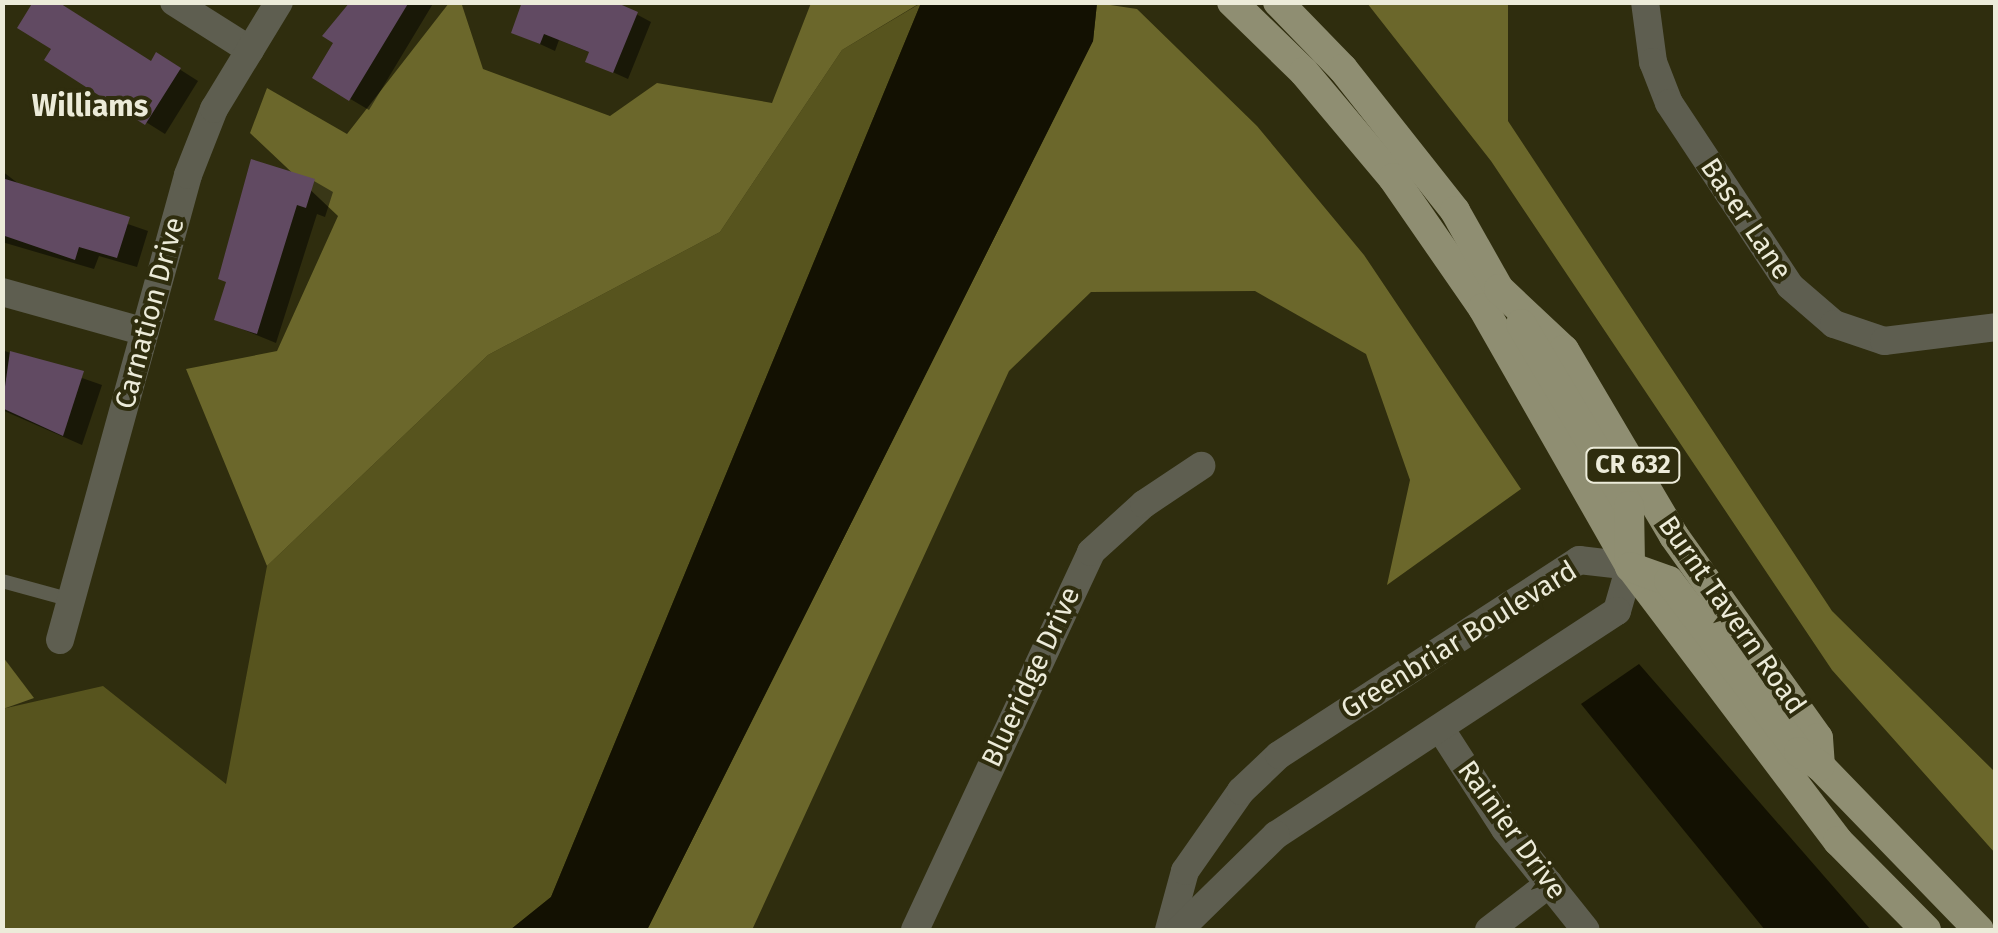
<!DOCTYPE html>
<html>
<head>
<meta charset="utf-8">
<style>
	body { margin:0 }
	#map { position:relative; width:1998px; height:933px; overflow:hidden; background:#2f2d0e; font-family:"Fira Sans",sans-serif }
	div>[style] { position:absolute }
	.green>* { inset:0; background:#57541e }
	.forest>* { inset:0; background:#6b672b }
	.water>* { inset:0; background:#131102 }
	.shadow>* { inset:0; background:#0007 }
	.building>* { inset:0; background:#614a62 }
	.lane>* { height:14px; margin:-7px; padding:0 7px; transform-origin:7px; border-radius:7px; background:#5e5e50 }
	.street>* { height:28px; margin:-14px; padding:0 14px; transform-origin:14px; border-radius:14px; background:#5e5e50 }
	.primary>* { height:30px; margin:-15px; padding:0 15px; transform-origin:15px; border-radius:15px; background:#8f8e72 }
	span { translate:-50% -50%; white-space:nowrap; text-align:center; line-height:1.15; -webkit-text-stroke:8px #2f2d0e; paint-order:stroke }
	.shield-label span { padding:2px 8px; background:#2f2d0e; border:2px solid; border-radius:8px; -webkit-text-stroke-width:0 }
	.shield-label { font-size:25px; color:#ecebd9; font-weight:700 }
	.street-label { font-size:28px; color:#ecebd9 }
	.neighbourhood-label { font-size:30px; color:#ecebd9; font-weight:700 }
	.frame { position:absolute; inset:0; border:5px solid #ecebd9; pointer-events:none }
</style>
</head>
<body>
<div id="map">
	<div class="green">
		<div style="clip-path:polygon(921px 3px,551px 897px,510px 930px,3px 930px,2px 709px,103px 686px,226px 784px,267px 566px,488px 355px,720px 232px,842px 50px)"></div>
	</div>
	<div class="forest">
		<div style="clip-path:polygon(461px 2px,483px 69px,610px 116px,657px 83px,772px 103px,811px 3px,920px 3px,842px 50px,720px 232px,488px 355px,267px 566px,186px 369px,277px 351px,338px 216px,250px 133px,267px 88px,347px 134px,449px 3px)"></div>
		<div style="clip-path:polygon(1097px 3px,1137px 9px,1257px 126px,1364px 255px,1521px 489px,1387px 585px,1410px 480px,1366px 354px,1255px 291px,1091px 292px,1009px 371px,752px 930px,647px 930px,1093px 41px)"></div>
		<div style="clip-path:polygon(1367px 3px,1508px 3px,1508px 121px,1832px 611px,1995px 772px,1995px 853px,1832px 670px,1491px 161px)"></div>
		<div style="clip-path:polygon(3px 657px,34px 698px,3px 709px,2px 709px)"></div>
	</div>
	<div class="water">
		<div style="clip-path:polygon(921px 3px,1097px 3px,1093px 41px,647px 930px,510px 930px,551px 897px)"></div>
		<div style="clip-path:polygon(1639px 664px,1871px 930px,1765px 930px,1581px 704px)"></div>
	</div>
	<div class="shadow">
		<div style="clip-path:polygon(352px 2px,434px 2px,369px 110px,315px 78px,336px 42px,325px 35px)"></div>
		<div style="clip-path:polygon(636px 14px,651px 22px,628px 79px,588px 61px,591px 53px,559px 40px,555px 51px,514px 32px)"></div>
		<div style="clip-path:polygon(47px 60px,176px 67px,198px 81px,165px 134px)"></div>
		<div style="clip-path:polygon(2px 171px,24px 188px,148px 231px,137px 267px,99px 256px,94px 269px,2px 242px)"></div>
		<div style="clip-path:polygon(314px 181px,333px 192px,325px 217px,317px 214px,276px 343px,217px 319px,228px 282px)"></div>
		<div style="clip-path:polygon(2px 350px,102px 385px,82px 445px,2px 410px)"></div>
	</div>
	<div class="building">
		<div style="clip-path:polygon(33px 2px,58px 2px,151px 61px,156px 52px,181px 68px,145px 125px,44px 60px,51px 49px,17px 28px)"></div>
		<div style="clip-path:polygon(350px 2px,409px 2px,349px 101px,312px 78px,333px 43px,322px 36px)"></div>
		<div style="clip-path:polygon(522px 2px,615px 2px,638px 12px,613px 73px,585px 62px,589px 52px,544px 34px,540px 44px,511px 33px)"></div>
		<div style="clip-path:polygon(251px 159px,315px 179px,306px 208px,297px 205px,257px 334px,214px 320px,226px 282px,218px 279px)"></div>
		<div style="clip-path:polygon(2px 178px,130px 217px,117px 258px,79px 247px,75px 260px,2px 235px)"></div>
		<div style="clip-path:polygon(10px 351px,84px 371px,63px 436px,2px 408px)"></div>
	</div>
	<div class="lane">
		<div style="left:2px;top:581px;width:72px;rotate:15.4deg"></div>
	</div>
	<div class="street">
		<div style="left:174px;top:2px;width:90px;rotate:32.3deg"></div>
		<div style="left:1645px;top:2px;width:61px;rotate:82.4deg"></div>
		<div style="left:1653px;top:62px;width:44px;rotate:68.7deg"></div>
		<div style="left:1669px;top:103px;width:219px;rotate:56.5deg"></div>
		<div style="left:1790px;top:286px;width:58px;rotate:40.8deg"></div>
		<div style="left:1834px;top:324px;width:53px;rotate:18.8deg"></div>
		<div style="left:1884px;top:341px;width:113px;rotate:-7.1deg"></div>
		<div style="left:2px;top:292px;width:148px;rotate:15.6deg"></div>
		<div style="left:60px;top:640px;width:482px;rotate:-74.6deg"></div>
		<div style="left:188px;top:175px;width:71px;rotate:-68.5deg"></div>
		<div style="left:214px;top:109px;width:125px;rotate:-58.7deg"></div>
		<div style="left:1440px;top:728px;width:120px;rotate:57.2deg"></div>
		<div style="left:1505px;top:829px;width:129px;rotate:51.3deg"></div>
		<div style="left:915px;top:930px;width:417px;rotate:-65deg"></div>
		<div style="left:1091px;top:552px;width:72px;rotate:-42.2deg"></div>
		<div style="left:1144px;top:504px;width:69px;rotate:-33.7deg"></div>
		<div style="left:1169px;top:930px;width:61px;rotate:-74.8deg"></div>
		<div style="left:1185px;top:871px;width:98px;rotate:-55deg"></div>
		<div style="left:1241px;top:791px;width:52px;rotate:-43.5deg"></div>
		<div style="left:1279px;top:755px;width:358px;rotate:-33deg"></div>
		<div style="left:1579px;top:560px;width:51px;rotate:6.7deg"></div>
		<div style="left:1630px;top:566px;width:47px;rotate:106.1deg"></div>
		<div style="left:1617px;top:611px;width:408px;rotate:146.7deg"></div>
		<div style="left:1276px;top:835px;width:136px;rotate:135.6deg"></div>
		<div style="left:1489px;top:930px;width:76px;rotate:-37.5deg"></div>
	</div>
	<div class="primary">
		<div style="left:1232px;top:2px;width:100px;rotate:44.2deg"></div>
		<div style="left:1304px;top:72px;width:138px;rotate:50deg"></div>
		<div style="left:1393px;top:178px;width:158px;rotate:55.3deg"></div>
		<div style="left:1483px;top:308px;width:297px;rotate:60.3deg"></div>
		<div style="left:1630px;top:566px;width:345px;rotate:52.9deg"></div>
		<div style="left:1838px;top:841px;width:125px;rotate:45.3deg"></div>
		<div style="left:1278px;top:2px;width:93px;rotate:45.9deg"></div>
		<div style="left:1343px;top:69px;width:181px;rotate:51.7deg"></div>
		<div style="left:1455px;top:211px;width:90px;rotate:60.6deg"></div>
		<div style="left:1499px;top:289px;width:89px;rotate:43.2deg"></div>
		<div style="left:1564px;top:350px;width:216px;rotate:59.4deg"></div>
		<div style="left:1674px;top:536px;width:248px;rotate:54.5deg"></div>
		<div style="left:1818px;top:738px;width:28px;rotate:86deg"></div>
		<div style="left:1820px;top:766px;width:228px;rotate:45.9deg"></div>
		<div style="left:1521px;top:324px;width:212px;rotate:59.3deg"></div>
		<div style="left:1629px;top:506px;width:57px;rotate:89deg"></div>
		<div style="left:1630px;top:567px;width:41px;rotate:19.7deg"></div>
		<div style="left:1669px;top:581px;width:215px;rotate:52.8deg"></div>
		<div style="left:1799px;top:752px;width:25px;rotate:34deg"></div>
	</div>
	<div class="shield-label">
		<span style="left:1633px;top:465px">CR 632</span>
	</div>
	<div class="street-label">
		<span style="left:1746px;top:219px;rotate:56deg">Baser Lane</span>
		<span style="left:150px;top:313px;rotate:-75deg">Carnation Drive</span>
		<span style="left:1732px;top:615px;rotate:55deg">Burnt Tavern Road</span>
		<span style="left:1459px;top:640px;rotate:-32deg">Greenbriar Boulevard</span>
		<span style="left:1031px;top:677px;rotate:-65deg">Blueridge Drive</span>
		<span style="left:1512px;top:830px;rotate:54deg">Rainier Drive</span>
	</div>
	<div class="neighbourhood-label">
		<span style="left:90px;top:106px">Williams</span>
	</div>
	<div class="frame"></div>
</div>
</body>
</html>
